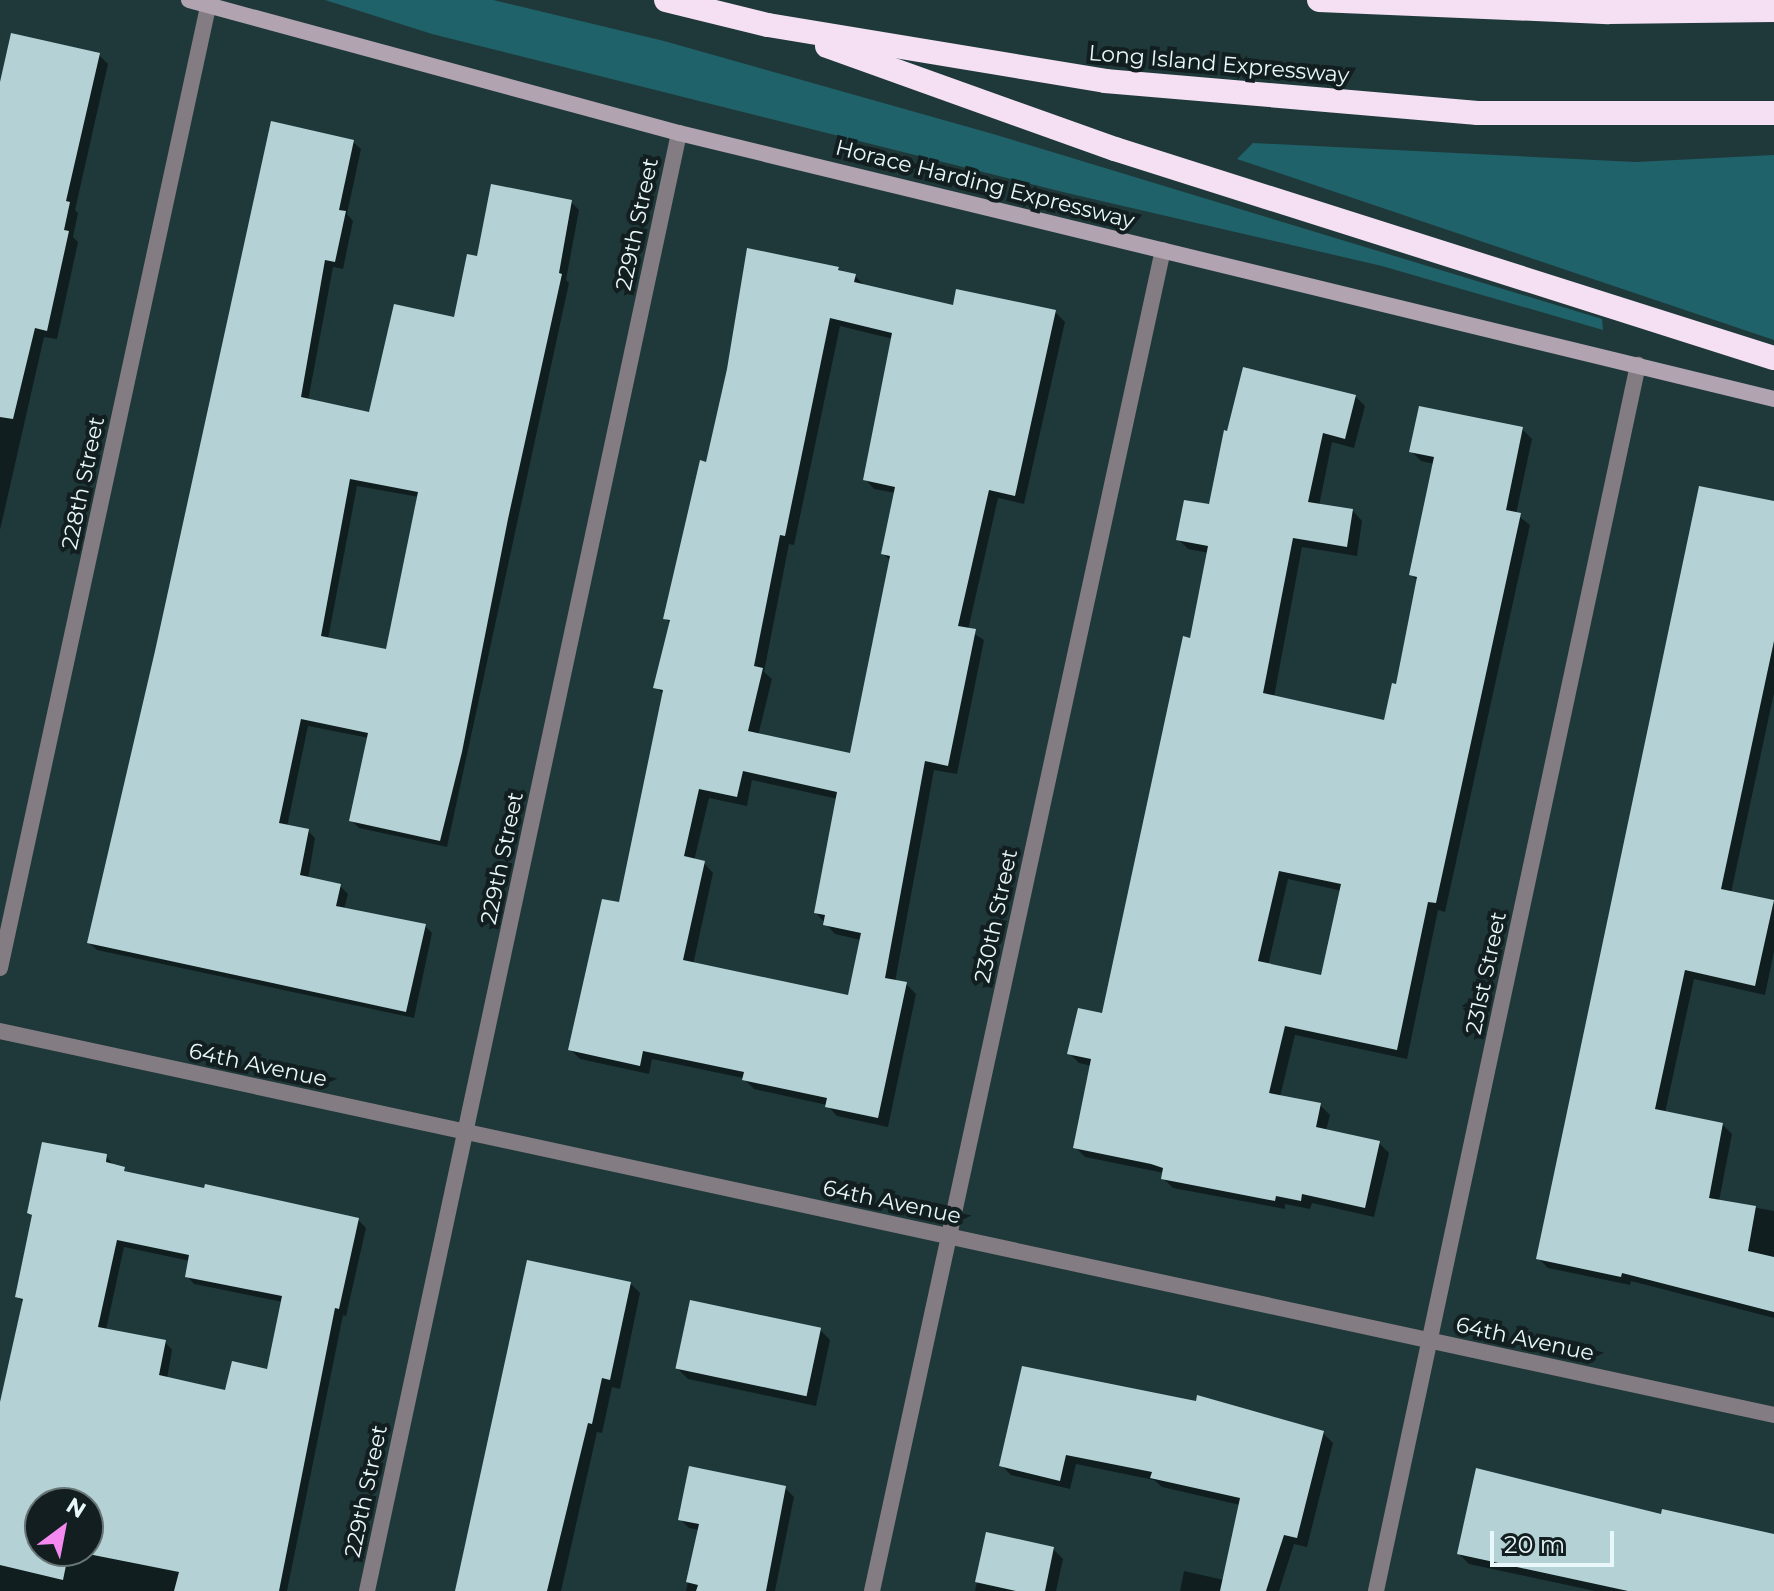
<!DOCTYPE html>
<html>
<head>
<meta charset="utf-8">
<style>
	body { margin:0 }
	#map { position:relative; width:1774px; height:1591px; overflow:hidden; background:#1f393b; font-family:Montserrat,sans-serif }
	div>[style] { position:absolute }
	.green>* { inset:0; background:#1f6269 }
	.shadow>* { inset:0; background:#0007 }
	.building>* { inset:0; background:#b4d2d5; transform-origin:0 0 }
	.street>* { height:16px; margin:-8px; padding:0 8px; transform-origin:8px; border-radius:8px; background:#847c83 }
	.secondary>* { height:16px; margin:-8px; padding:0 8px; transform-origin:8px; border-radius:8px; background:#b1a4b0 }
	.highway>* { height:24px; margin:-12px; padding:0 12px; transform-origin:12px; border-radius:12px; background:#f4e0f2 }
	span { translate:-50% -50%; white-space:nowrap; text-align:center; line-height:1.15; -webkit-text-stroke:8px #121e1f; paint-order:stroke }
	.street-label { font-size:22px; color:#e8f7f9 }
	.north { position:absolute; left:24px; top:1487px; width:80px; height:80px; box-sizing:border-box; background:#121e1f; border:2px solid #687576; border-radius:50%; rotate:32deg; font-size:22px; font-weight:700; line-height:32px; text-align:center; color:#e8f7f9 }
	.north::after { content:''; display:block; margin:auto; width:28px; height:36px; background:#f489ef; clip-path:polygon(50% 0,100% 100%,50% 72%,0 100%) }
	.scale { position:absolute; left:1490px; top:1531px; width:124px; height:36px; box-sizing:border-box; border:4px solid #e8f7f9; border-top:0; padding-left:10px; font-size:24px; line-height:28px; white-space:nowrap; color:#e8f7f9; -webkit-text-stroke:6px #121e1f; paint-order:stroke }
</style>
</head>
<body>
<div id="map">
	<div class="green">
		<div style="clip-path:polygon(325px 0,493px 0,664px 41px,993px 134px,1602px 319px,1603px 330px,1382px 266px,1067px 193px,432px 34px)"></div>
		<div style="clip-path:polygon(1253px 143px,1636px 162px,1774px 155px,1774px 340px,1237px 159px)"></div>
	</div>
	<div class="shadow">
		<div style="clip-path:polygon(99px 55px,108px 64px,75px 210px,78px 213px,73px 237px,78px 242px,57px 339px,44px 337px,0 530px,0 90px)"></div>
		<div style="clip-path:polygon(evenodd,353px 142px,361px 149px,347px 214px,353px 221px,343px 269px,333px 267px,308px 401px,371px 415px,455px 320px,479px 259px,571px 202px,579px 210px,566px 280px,569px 283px,447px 847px,359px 828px,351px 820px,369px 738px,308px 726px,287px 827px,308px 831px,315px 838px,308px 879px,340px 886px,348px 894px,344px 909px,425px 926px,432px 933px,414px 1018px,97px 950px,89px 943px,353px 142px,357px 486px,419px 497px,387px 652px,328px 639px,357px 486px)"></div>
		<div style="clip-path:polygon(evenodd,838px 269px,855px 276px,866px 287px,954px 307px,1055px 312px,1065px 322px,1024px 504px,998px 498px,968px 630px,984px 640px,957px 774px,934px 770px,895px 982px,906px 984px,916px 994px,888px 1127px,837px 1116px,827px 1105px,754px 1089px,743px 1078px,652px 1059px,649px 1074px,580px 1059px,570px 1049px,620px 905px,664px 695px,656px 687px,671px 624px,665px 618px,707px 464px,838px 269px,840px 326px,893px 339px,865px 479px,874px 489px,896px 493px,883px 553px,891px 562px,851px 755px,758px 736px,772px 679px,764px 672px,789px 544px,794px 545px,840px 326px,838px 269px,752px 780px,838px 799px,816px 913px,835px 934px,861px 940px,849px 997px,693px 965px,713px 873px,704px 863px,694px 861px,709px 798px,747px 806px,752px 780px)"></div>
		<div style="clip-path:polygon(evenodd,1355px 396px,1365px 406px,1354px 448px,1332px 442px,1319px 506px,1353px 511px,1362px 521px,1357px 556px,1302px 547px,1274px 697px,1386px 722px,1397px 686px,1418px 582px,1411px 574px,1434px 464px,1421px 461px,1411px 451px,1522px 429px,1532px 439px,1516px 514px,1530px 525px,1445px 912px,1438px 910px,1407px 1059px,1295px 1035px,1280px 1097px,1320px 1105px,1330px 1115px,1326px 1131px,1379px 1143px,1389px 1153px,1374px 1217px,1312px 1203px,1310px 1209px,1285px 1204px,1285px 1209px,1173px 1188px,1163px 1178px,1164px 1173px,1085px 1157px,1075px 1147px,1092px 1066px,1079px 1063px,1069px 1053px,1104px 1016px,1191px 640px,1209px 553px,1188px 549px,1179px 540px,1210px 507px,1355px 396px,1288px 879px,1342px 891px,1323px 978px,1268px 966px,1288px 879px)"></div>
		<div style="clip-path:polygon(1774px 503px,1774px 693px,1731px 893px,1774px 904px,1774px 951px,1765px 995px,1694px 979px,1665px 1113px,1722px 1124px,1732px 1134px,1719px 1201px,1774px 1211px,1774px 1318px,1631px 1281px,1630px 1285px,1548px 1268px,1538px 1258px)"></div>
		<div style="clip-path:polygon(evenodd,106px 1156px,114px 1166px,130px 1174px,358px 1220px,366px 1228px,346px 1316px,343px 1315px,287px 1591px,0 1591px,0 1403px,24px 1303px,17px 1296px,34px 1217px,29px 1213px,106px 1156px,124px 1247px,190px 1261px,187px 1276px,194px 1284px,283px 1302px,269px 1371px,227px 1392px,167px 1379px,172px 1350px,165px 1342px,106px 1330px,124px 1247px,106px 1156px,40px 1503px,88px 1503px,88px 1551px,40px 1551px,40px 1503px)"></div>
		<div style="clip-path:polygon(630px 1283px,640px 1293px,620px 1389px,612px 1387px,602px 1433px,597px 1432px,561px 1591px,457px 1591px)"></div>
		<div style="clip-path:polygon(820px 1330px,830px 1340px,816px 1406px,688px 1379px,678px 1369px)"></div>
		<div style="clip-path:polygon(1024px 1368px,1323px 1433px,1333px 1443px,1307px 1547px,1294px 1544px,1279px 1591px,1180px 1591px,1184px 1571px,1224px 1580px,1240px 1505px,1162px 1487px,1154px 1480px,1076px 1464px,1070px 1489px,1011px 1475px,1002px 1466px)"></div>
		<div style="clip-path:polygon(785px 1488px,794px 1497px,775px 1591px,686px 1591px,699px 1530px,689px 1528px,680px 1519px)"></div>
		<div style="clip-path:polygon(1662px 1516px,1774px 1536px,1774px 1591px,1595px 1591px,1469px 1564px,1459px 1554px)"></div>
		<div style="clip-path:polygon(988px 1534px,1053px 1549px,1063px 1559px,1056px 1591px,975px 1591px)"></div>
	</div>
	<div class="building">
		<div style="clip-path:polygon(11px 33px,100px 53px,66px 201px,70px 202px,64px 230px,69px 231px,47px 331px,35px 328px,13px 419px,0 417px,0 82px)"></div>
		<div style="clip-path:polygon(evenodd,271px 121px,354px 140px,339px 210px,346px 211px,335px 262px,325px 260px,301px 397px,369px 412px,394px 304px,454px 317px,467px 254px,477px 256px,491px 184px,572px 200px,559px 273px,562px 274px,508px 519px,462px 752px,440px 841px,349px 821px,368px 733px,301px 719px,279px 823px,309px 829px,300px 875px,341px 884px,336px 906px,426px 924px,406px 1012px,87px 943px,155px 651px,271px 121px,350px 479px,418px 492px,386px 649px,321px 636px,350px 479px)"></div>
		<div style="clip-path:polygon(evenodd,747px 248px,839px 267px,838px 270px,856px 274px,854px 282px,953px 305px,956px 289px,1056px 310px,1015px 496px,989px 490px,958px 626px,976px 629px,948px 766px,925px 761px,885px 978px,907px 982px,878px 1118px,825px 1107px,827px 1098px,742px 1080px,744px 1072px,643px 1051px,640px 1066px,568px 1050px,602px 899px,619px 902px,663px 690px,653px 688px,670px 620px,663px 619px,700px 460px,706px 462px,727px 369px,747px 248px,830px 318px,892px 333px,863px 480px,895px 487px,881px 554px,890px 556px,850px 753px,748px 731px,763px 668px,754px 666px,780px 535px,785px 536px,830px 318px,747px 248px,743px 771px,837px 792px,814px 913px,825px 915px,823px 925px,861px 933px,848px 995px,683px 960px,705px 861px,684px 856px,699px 789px,737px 797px,743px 771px)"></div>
		<div style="clip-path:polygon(evenodd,1243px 367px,1356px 395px,1345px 439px,1323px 433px,1308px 502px,1353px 509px,1347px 547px,1293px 538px,1263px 693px,1384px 720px,1392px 683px,1396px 684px,1417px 577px,1409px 575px,1434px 457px,1409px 452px,1419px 406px,1523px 427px,1506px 510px,1521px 513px,1436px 903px,1428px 902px,1397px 1050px,1285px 1026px,1269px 1093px,1321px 1103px,1316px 1127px,1380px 1141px,1365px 1208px,1302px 1194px,1301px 1201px,1276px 1196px,1275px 1201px,1161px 1179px,1163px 1168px,1151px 1164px,1073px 1148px,1091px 1059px,1067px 1054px,1078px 1008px,1102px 1013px,1183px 636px,1190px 638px,1208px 546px,1176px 540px,1184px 500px,1209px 504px,1224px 430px,1227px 431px,1243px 367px,1279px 871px,1341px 884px,1321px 975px,1258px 961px,1279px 871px)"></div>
		<div style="clip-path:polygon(1699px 486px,1774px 501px,1774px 641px,1721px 889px,1774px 900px,1755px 986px,1685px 970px,1655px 1109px,1723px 1123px,1709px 1198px,1756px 1206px,1748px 1251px,1774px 1257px,1774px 1312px,1622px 1273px,1621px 1277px,1536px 1259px)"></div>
		<div style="clip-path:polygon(evenodd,42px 1142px,107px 1154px,106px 1162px,125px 1167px,124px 1171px,204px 1188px,205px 1184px,359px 1218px,339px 1309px,335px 1308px,279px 1591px,174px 1591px,179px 1572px,73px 1551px,88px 1551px,88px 1503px,40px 1503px,40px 1551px,69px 1551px,63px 1580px,0 1565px,0 1402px,23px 1299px,15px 1297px,32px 1215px,27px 1213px,42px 1142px,117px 1240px,189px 1255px,185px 1277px,282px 1296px,267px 1369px,232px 1361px,225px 1390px,159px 1375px,166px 1340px,98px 1327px,117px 1240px)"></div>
		<div style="clip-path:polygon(527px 1260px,631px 1282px,610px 1380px,602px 1378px,592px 1424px,588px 1423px,547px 1591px,455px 1591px)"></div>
		<div style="left:690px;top:1300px;width:134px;height:70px;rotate:12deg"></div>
		<div style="clip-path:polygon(1022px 1366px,1196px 1401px,1197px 1395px,1324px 1431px,1297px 1538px,1284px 1535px,1266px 1591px,1220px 1591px,1240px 1498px,1150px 1478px,1152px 1472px,1066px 1455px,1060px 1481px,999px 1466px)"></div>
		<div style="clip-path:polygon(689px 1466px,786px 1486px,766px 1591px,696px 1591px,698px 1585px,686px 1582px,699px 1524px,678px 1520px)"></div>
		<div style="clip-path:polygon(1476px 1468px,1661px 1514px,1662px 1509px,1774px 1534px,1774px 1591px,1628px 1591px,1457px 1554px)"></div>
		<div style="clip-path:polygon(986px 1532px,1054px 1547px,1045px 1591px,1016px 1591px,975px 1582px)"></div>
	</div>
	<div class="street">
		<div style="left:0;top:968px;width:983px;rotate:-77.79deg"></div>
		<div style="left:0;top:1031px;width:1815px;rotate:12.21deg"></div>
		<div style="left:367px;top:1591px;width:1491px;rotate:-77.92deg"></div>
		<div style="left:872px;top:1591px;width:1372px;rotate:-77.76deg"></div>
		<div style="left:1376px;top:1591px;width:1254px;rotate:-77.94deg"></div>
	</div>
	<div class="secondary">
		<div style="left:189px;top:0;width:508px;rotate:15.19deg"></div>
		<div style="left:679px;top:133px;width:1127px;rotate:13.65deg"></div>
	</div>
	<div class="highway">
		<div style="left:666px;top:0;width:105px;rotate:13.8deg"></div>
		<div style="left:768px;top:25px;width:342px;rotate:9.4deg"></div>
		<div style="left:1105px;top:81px;width:374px;rotate:4.9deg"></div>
		<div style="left:1478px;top:113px;width:296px"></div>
		<div style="left:1319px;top:0;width:290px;rotate:2.4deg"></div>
		<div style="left:1609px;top:12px;width:165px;rotate:-0.7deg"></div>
		<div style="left:827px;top:46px;width:306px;rotate:19.7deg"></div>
		<div style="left:1115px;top:149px;width:691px;rotate:17.6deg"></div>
	</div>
	<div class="street-label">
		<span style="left:1219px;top:64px;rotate:5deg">Long Island Expressway</span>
		<span style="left:985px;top:184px;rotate:14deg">Horace Harding Expressway</span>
		<span style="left:637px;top:224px;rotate:-78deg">229th Street</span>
		<span style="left:83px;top:483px;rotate:-78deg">228th Street</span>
		<span style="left:502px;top:858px;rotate:-78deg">229th Street</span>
		<span style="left:996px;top:916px;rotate:-78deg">230th Street</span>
		<span style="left:1486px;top:973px;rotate:-78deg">231st Street</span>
		<span style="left:258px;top:1065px;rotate:12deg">64th Avenue</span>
		<span style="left:892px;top:1202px;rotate:12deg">64th Avenue</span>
		<span style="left:1525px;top:1339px;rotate:12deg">64th Avenue</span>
		<span style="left:366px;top:1491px;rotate:-78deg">229th Street</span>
	</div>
	<div class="north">N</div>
	<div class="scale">20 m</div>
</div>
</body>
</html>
